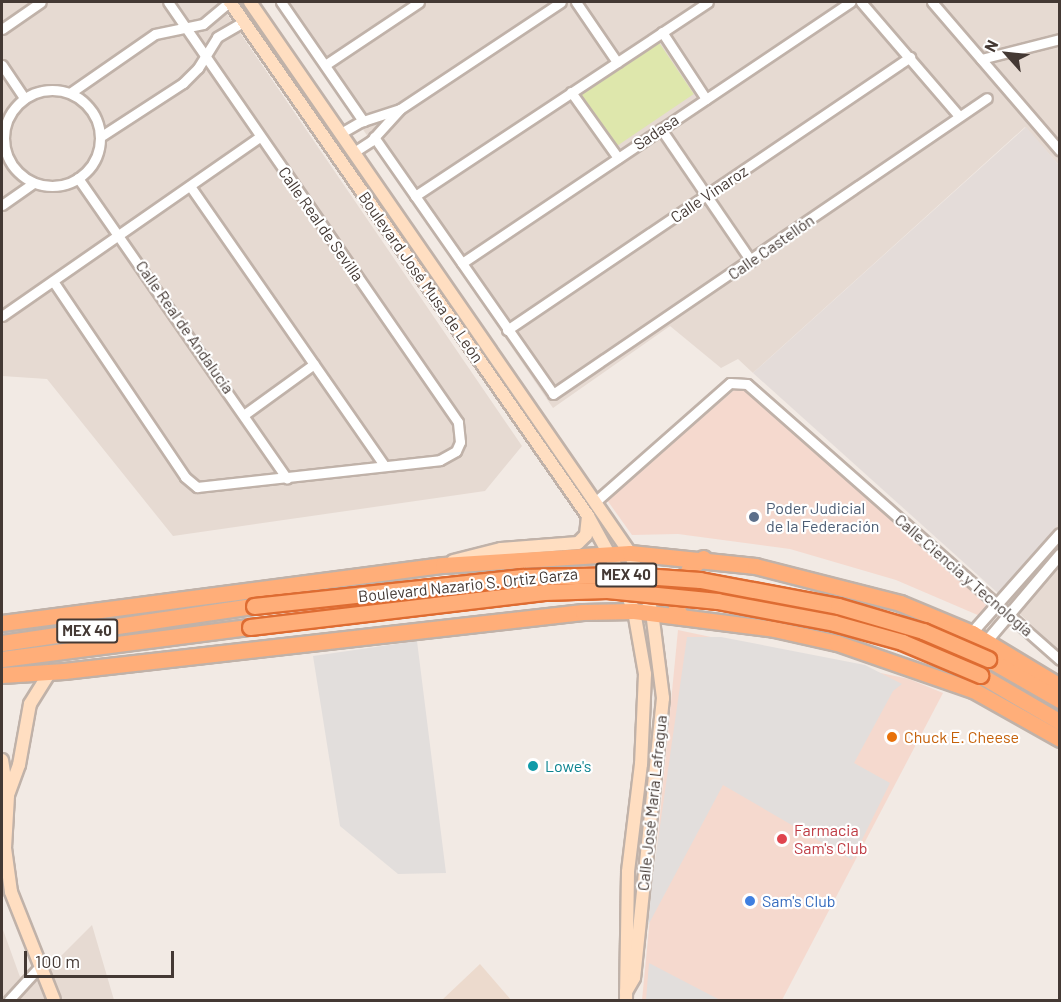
<!DOCTYPE html>
<html>
<head>
<meta charset="utf-8">
<style>
	body { margin:0 }
	#map { position:relative; width:1061px; height:1002px; overflow:hidden; background:#f2eae4; font-family:Barlow,sans-serif }
	div>[style] { position:absolute }
	.residential>* { inset:0; background:#e6dad2 }
	.commercial>* { inset:0; background:#f5d9ce }
	.industrial>* { inset:0; background:#e4dcd9 }
	.education>* { inset:0; background:#ecdacd }
	.green>* { inset:0; background:#dee7ac; transform-origin:0 0 }
	.parking>* { inset:0; background:#e2dedc }
	.roads { filter:drop-shadow(2px 0 #c0b2a9) drop-shadow(-2px 0 #c0b2a9) drop-shadow(0 2px #c0b2a9) drop-shadow(0 -2px #c0b2a9) }
	.minor>* { height:9px; margin:-4.5px; padding:0 4.5px; transform-origin:4.5px; border-radius:4.5px; background:#fff }
	.minor>.ring { margin:-4.5px; padding:0; box-sizing:content-box; background:none; border:9px solid #fff; border-radius:50% }
	.tertiary>* { height:10px; margin:-5px; padding:0 5px; transform-origin:5px; border-radius:5px; background:#fff }
	.secondary>* { height:12px; margin:-6px; padding:0 6px; transform-origin:6px; border-radius:6px; background:#ffdec1 }
	.trunk>* { height:15px; margin:-7.5px; padding:0 7.5px; transform-origin:7.5px; border-radius:7.5px; background:#ffae79 }
	.bridges { filter:drop-shadow(2px 0 #de6c32) drop-shadow(-2px 0 #de6c32) drop-shadow(0 2px #de6c32) drop-shadow(0 -2px #de6c32) }
	.trunk-bridge>* { height:15px; margin:-7.5px; padding:0 7.5px; transform-origin:7.5px; border-radius:7.5px; background:#ffae79 }
	.dots>* { width:16px; height:16px; translate:-50% -50%; box-sizing:border-box; border:3px solid #fff; border-radius:50% }
	span { translate:-50% -50%; white-space:nowrap; text-align:center; line-height:1.15; -webkit-text-stroke:4.5px #fff; paint-order:stroke }
	.shield-label span { padding:2px 4px; background:#fff; border:2px solid; border-radius:4px; -webkit-text-stroke-width:0 }
	.shield-label { font-size:15px; color:#443934; font-weight:700 }
	.street-label { font-size:16px; color:#443934 }
	.service-label { font-size:16px; color:#4e5e75 }
	.left { translate:0 -50%; text-align:left }
	.food-label { font-size:16px; color:#c56008 }
	.culture-label { font-size:16px; color:#0d838f }
	.health-label { font-size:16px; color:#be3a42 }
	.shop-label { font-size:16px; color:#366cbe }
	.frame { position:absolute; inset:0; border:3px solid #443934; pointer-events:none }
	.north { position:absolute; left:977px; top:24px; width:60px; height:60px; -webkit-text-stroke:4px #fff; paint-order:stroke; rotate:297deg; font-size:16px; font-weight:700; line-height:24px; text-align:center; color:#443934 }
	.north::after { content:''; display:block; margin:auto; width:21px; height:27px; background:#443934; clip-path:polygon(50% 0,100% 100%,50% 72%,0 100%) }
	.scale { position:absolute; left:24px; top:951px; width:150px; height:27px; box-sizing:border-box; border:3px solid #443934; border-top:0; padding-left:8px; font-size:18px; line-height:21px; white-space:nowrap; color:#443934; -webkit-text-stroke:4px #fff; paint-order:stroke }
</style>
</head>
<body>
<div id="map">
	<div class="residential">
		<div style="clip-path:polygon(2px 2px,219px 2px,522px 446px,485px 491px,173px 536px,47px 379px,2px 376px)"></div>
		<div style="clip-path:polygon(276px 2px,1059px 2px,1059px 165px,1025px 127px,753px 373px,738px 359px,721px 368px,670px 326px,553px 408px)"></div>
		<div style="clip-path:polygon(1059px 523px,1059px 651px,1000px 595px)"></div>
		<div style="clip-path:polygon(92px 925px,114px 1000px,2px 1000px,2px 927px,20px 977px,58px 959px)"></div>
	</div>
	<div class="commercial">
		<div style="clip-path:polygon(740px 385px,987px 605px,980px 616px,896px 580px,790px 549px,678px 534px,632px 535px,607px 500px)"></div>
		<div style="clip-path:polygon(678px 630px,909px 679px,943px 693px,782px 1000px,642px 1000px)"></div>
	</div>
	<div class="industrial">
		<div style="clip-path:polygon(1026px 127px,1059px 165px,1059px 523px,1000px 595px,753px 373px)"></div>
	</div>
	<div class="education">
		<div style="clip-path:polygon(480px 964px,511px 1000px,442px 1000px)"></div>
	</div>
	<div class="green">
		<div style="left:658px;top:41px;width:64px;height:95px;rotate:56deg"></div>
	</div>
	<div class="parking">
		<div style="clip-path:polygon(687px 637px,721px 637px,865px 665px,902px 684px,893px 691px,854px 763px,890px 783px,852px 860px,723px 785px,645px 931px)"></div>
		<div style="clip-path:polygon(417px 641px,446px 873px,398px 874px,340px 826px,313px 656px)"></div>
		<div style="clip-path:polygon(649px 963px,720px 1000px,646px 1000px)"></div>
	</div>
	<div class="roads">
		<div class="minor">
			<div style="left:281px;top:2px;width:145px;rotate:55.4deg"></div>
			<div style="left:576px;top:2px;width:73px;rotate:55.7deg"></div>
			<div style="left:861px;top:2px;width:150px;rotate:49.3deg"></div>
			<div style="left:932px;top:2px;width:196px;rotate:49.3deg"></div>
			<div style="left:2px;top:29px;width:47px;rotate:-34.7deg"></div>
			<div style="left:662px;top:32px;width:80px;rotate:56.7deg"></div>
			<div style="left:981px;top:59px;width:81px;rotate:-14.2deg"></div>
			<div style="left:2px;top:65px;width:40px;rotate:56deg"></div>
			<div style="left:325px;top:65px;width:113px;rotate:-33.8deg"></div>
			<div class="ring" style="left:4px;top:90px;width:87px;height:87px"></div>
			<div style="left:571px;top:92px;width:81px;rotate:54.5deg"></div>
			<div style="left:70px;top:93px;width:103px;rotate:-34.8deg"></div>
			<div style="left:155px;top:34px;width:49px;rotate:-11.8deg"></div>
			<div style="left:203px;top:24px;width:34px;rotate:-40deg"></div>
			<div style="left:661px;top:129px;width:160px;rotate:55.7deg"></div>
			<div style="left:341px;top:133px;width:22px;rotate:-30deg"></div>
			<div style="left:360px;top:122px;width:42px;rotate:-18deg"></div>
			<div style="left:100px;top:137px;width:99px;rotate:-33deg"></div>
			<div style="left:183px;top:83px;width:21px;rotate:-45deg"></div>
			<div style="left:198px;top:68px;width:36px;rotate:-58deg"></div>
			<div style="left:217px;top:37px;width:30px;rotate:-30deg"></div>
			<div style="left:374px;top:137px;width:313px;rotate:55.1deg"></div>
			<div style="left:553px;top:394px;width:525px;rotate:-34.3deg"></div>
			<div style="left:354px;top:152px;width:20px;rotate:-33deg"></div>
			<div style="left:371px;top:141px;width:43px;rotate:-47.8deg"></div>
			<div style="left:400px;top:109px;width:193px;rotate:-33.6deg"></div>
			<div style="left:78px;top:178px;width:366px;rotate:55.2deg"></div>
			<div style="left:190px;top:186px;width:338px;rotate:55.2deg"></div>
			<div style="left:415px;top:196px;width:351px;rotate:-33.5deg"></div>
			<div style="left:2px;top:205px;width:39px;rotate:-35deg"></div>
			<div style="left:462px;top:263px;width:468px;rotate:-33.9deg"></div>
			<div style="left:53px;top:281px;width:236px;rotate:56deg"></div>
			<div style="left:185px;top:477px;width:16px;rotate:40deg"></div>
			<div style="left:197px;top:487px;width:244px;rotate:-6.3deg"></div>
			<div style="left:440px;top:460px;width:18px;rotate:-29deg"></div>
			<div style="left:456px;top:451px;width:10px;rotate:-66deg"></div>
			<div style="left:460px;top:442px;width:20px;rotate:-96deg"></div>
			<div style="left:458px;top:422px;width:510px;rotate:-124.62deg"></div>
			<div style="left:2px;top:316px;width:314px;rotate:-34.8deg"></div>
			<div style="left:507px;top:330px;width:487px;rotate:-34.1deg"></div>
			<div style="left:245px;top:414px;width:85px;rotate:-35.9deg"></div>
			<div style="left:595px;top:502px;width:180px;rotate:-41.4deg"></div>
			<div style="left:730px;top:383px;width:17px;rotate:3deg"></div>
			<div style="left:747px;top:384px;width:417px;rotate:41.4deg"></div>
			<div style="left:9px;top:1000px;width:47px;rotate:-47.6deg"></div>
		</div>
		<div class="tertiary">
			<div style="left:972px;top:633px;width:132px;rotate:-48.4deg"></div>
			<div style="left:987px;top:641px;width:113px;rotate:-49.7deg"></div>
		</div>
		<div class="secondary">
			<div style="left:230px;top:2px;width:626px;rotate:55.14deg"></div>
			<div style="left:588px;top:516px;width:56px;rotate:61.1deg"></div>
			<div style="left:615px;top:565px;width:50px;rotate:67.6deg"></div>
			<div style="left:634px;top:611px;width:64px;rotate:80.1deg"></div>
			<div style="left:645px;top:674px;width:90px;rotate:92.5deg"></div>
			<div style="left:641px;top:764px;width:109px;rotate:96.9deg"></div>
			<div style="left:628px;top:872px;width:128px;rotate:90.9deg"></div>
			<div style="left:250px;top:2px;width:669px;rotate:55.41deg"></div>
			<div style="left:630px;top:553px;width:63px;rotate:69.6deg"></div>
			<div style="left:652px;top:612px;width:87px;rotate:82.7deg"></div>
			<div style="left:663px;top:698px;width:281px;rotate:95.9deg"></div>
			<div style="left:634px;top:978px;width:16px;rotate:120deg"></div>
			<div style="left:453px;top:561px;width:49px;rotate:-14deg"></div>
			<div style="left:501px;top:549px;width:77px;rotate:-4.5deg"></div>
			<div style="left:578px;top:543px;width:11px;rotate:-45deg"></div>
			<div style="left:586px;top:535px;width:19px;rotate:-84deg"></div>
			<div style="left:2px;top:760px;width:36px;rotate:81deg"></div>
			<div style="left:8px;top:796px;width:52px;rotate:93.3deg"></div>
			<div style="left:5px;top:848px;width:44px;rotate:82.2deg"></div>
			<div style="left:11px;top:892px;width:116px;rotate:68.3deg"></div>
			<div style="left:8px;top:795px;width:32px;rotate:-70deg"></div>
			<div style="left:19px;top:765px;width:62px;rotate:-79.8deg"></div>
			<div style="left:30px;top:704px;width:38px;rotate:-58deg"></div>
		</div>
		<div class="trunk">
			<div style="left:681px;top:617px;width:11px;rotate:-117deg"></div>
			<div style="left:676px;top:607px;width:16px;rotate:-86deg"></div>
			<div style="left:677px;top:591px;width:25px;rotate:-61deg"></div>
			<div style="left:689px;top:569px;width:18px;rotate:-38deg"></div>
			<div style="left:2px;top:623px;width:445px;rotate:-7.5deg"></div>
			<div style="left:443px;top:565px;width:187px;rotate:-3.7deg"></div>
			<div style="left:630px;top:553px;width:126px;rotate:5.9deg"></div>
			<div style="left:755px;top:566px;width:150px;rotate:14.3deg"></div>
			<div style="left:900px;top:603px;width:78px;rotate:22.6deg"></div>
			<div style="left:972px;top:633px;width:103px;rotate:31.1deg"></div>
			<div style="left:2px;top:643px;width:255px;rotate:-8.4deg"></div>
			<div style="left:2px;top:659px;width:250px;rotate:-7.4deg"></div>
			<div style="left:988px;top:659px;width:83px;rotate:29.7deg"></div>
			<div style="left:2px;top:675px;width:62px;rotate:-3.7deg"></div>
			<div style="left:64px;top:671px;width:522px;rotate:-6.49deg"></div>
			<div style="left:583px;top:612px;width:51px;rotate:-1.1deg"></div>
			<div style="left:634px;top:611px;width:141px;rotate:7.3deg"></div>
			<div style="left:774px;top:629px;width:65px;rotate:12.5deg"></div>
			<div style="left:837px;top:643px;width:144px;rotate:19.1deg"></div>
			<div style="left:973px;top:690px;width:100px;rotate:29.4deg"></div>
			<div style="left:980px;top:675px;width:93px;rotate:30.4deg"></div>
		</div>
	</div>
	<div class="bridges">
		<div class="trunk-bridge">
			<div style="left:254px;top:606px;width:270px;rotate:-6.2deg"></div>
			<div style="left:522px;top:577px;width:107px;rotate:-1.1deg"></div>
			<div style="left:629px;top:575px;width:71px;rotate:4deg"></div>
			<div style="left:700px;top:580px;width:140px;rotate:10.7deg"></div>
			<div style="left:838px;top:606px;width:89px;rotate:16.4deg"></div>
			<div style="left:923px;top:631px;width:71px;rotate:23.3deg"></div>
			<div style="left:250px;top:627px;width:296px;rotate:-6.8deg"></div>
			<div style="left:544px;top:592px;width:63px;rotate:-1.8deg"></div>
			<div style="left:607px;top:590px;width:111px;rotate:5.7deg"></div>
			<div style="left:717px;top:601px;width:119px;rotate:10.6deg"></div>
			<div style="left:834px;top:623px;width:71px;rotate:15.6deg"></div>
			<div style="left:902px;top:642px;width:85px;rotate:22.9deg"></div>
		</div>
	</div>
	<div class="dots">
		<div style="left:754px;top:517px;background:#5c6f8a"></div>
		<div style="left:892px;top:737px;background:#e8710a"></div>
		<div style="left:533px;top:766px;background:#0f9aa8"></div>
		<div style="left:782px;top:839px;background:#e0444e"></div>
		<div style="left:750px;top:901px;background:#3f7fe0"></div>
	</div>
	<div class="shield-label">
		<span style="left:626px;top:575px">MEX 40</span>
		<span style="left:87px;top:631px">MEX 40</span>
	</div>
	<div class="street-label">
		<span style="left:656px;top:132px;rotate:-34deg">Sadasa</span>
		<span style="left:709px;top:194px;rotate:-34deg">Calle Vinaroz</span>
		<span style="left:321px;top:224px;rotate:55deg">Calle Real de Sevilla</span>
		<span style="left:771px;top:247px;rotate:-35deg">Calle Castellón</span>
		<span style="left:421px;top:277px;rotate:55deg">Boulevard José Musa de León</span>
		<span style="left:185px;top:327px;rotate:55deg">Calle Real de Andalucía</span>
		<span style="left:964px;top:575px;rotate:41deg">Calle Ciencia y Tecnología</span>
		<span style="left:468px;top:585px;rotate:-6deg">Boulevard Nazario S. Ortiz Garza</span>
		<span style="left:652px;top:803px;rotate:-84deg">Calle José María Lafragua</span>
	</div>
	<div class="service-label">
		<span class="left" style="left:766px;top:517px">Poder Judicial<br>de la Federación</span>
	</div>
	<div class="food-label">
		<span class="left" style="left:904px;top:737px">Chuck E. Cheese</span>
	</div>
	<div class="culture-label">
		<span class="left" style="left:545px;top:766px">Lowe's</span>
	</div>
	<div class="health-label">
		<span class="left" style="left:794px;top:839px">Farmacia<br>Sam's Club</span>
	</div>
	<div class="shop-label">
		<span class="left" style="left:762px;top:901px">Sam's Club</span>
	</div>
	<div class="frame"></div>
	<div class="north">N</div>
	<div class="scale">100 m</div>
</div>
</body>
</html>
